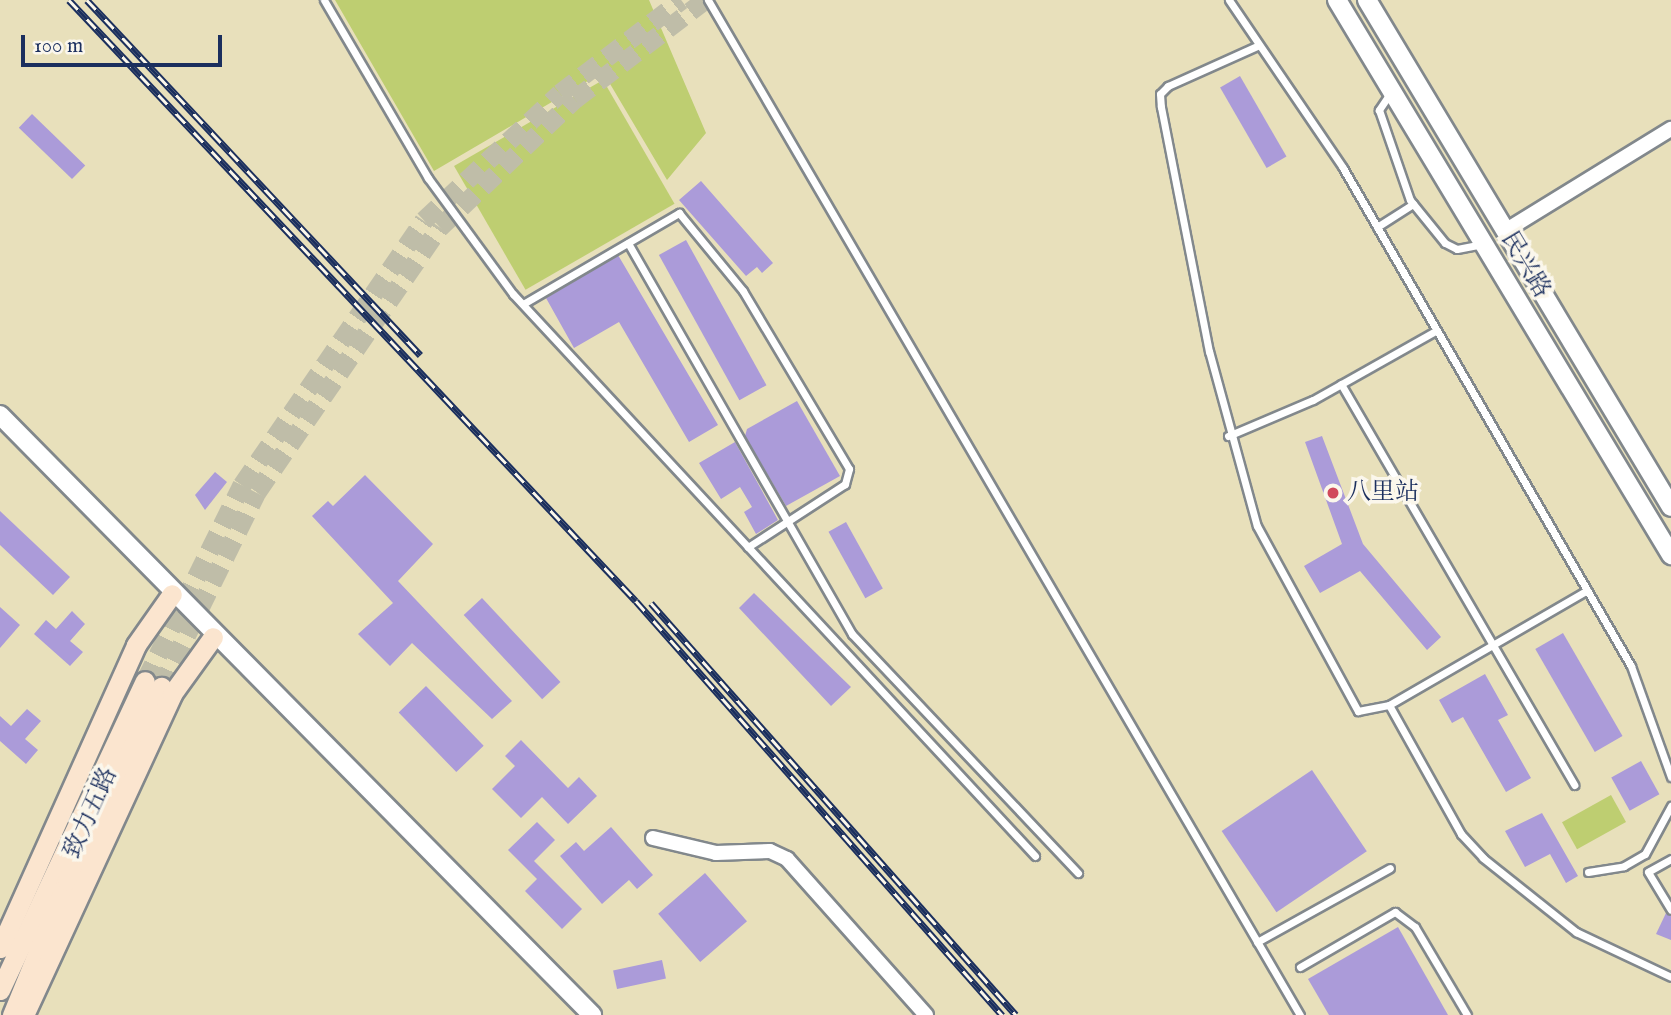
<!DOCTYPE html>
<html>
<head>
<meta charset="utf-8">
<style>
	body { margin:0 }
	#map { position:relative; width:1671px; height:1015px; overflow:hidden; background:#e8e0bb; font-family:"IM FELL English","Noto Serif SC",serif }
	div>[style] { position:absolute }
	.green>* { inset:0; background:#bece71; transform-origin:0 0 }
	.building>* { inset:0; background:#ab9bd9; transform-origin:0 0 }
	.secondary-tunnel>* { height:19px; margin-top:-9.5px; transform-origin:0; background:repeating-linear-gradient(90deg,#bfbda8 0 19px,transparent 0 29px) }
	.roads { filter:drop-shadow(2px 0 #82888c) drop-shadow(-2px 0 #82888c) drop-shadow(0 2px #82888c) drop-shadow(0 -2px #82888c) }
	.service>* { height:7px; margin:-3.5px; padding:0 3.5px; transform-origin:3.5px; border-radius:3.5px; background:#fff }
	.minor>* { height:14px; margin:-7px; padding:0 7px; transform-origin:7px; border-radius:7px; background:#fff }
	.tertiary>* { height:18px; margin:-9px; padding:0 9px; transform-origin:9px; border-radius:9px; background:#fff }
	.secondary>* { height:19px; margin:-9.5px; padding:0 9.5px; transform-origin:9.5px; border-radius:9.5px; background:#fbe5cf }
	.rail>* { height:7px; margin-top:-3.5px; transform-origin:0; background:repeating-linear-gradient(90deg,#fbf7ec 0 13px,#1b2f5e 0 26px); box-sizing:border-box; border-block:2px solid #1b2f5e }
	.dots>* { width:19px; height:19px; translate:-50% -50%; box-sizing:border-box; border:4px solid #fbf7ec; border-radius:50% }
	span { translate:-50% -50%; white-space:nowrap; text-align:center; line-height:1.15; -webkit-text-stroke:7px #fbf7ec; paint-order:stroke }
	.street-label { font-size:24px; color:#1b2f5e }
	.poi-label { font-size:24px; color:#1b2f5e }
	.left { translate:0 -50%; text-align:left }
	.scale { position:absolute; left:21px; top:35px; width:201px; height:32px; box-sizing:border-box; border:4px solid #1b2f5e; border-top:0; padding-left:9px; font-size:21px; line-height:24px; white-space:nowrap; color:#1b2f5e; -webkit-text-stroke:5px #fbf7ec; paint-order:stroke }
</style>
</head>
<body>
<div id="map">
	<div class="green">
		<div style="clip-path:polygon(335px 0,649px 0,706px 133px,667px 180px,603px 72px,434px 171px)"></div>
		<div style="left:603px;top:80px;width:143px;height:172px;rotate:60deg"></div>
		<div style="left:1611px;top:795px;width:31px;height:56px;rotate:61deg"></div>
	</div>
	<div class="building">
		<div style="left:1240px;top:76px;width:93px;height:23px;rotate:60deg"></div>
		<div style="left:32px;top:114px;width:74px;height:19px;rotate:44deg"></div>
		<div style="clip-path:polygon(701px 181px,773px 263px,762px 273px,757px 267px,746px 276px,679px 200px)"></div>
		<div style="left:686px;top:240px;width:166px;height:31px;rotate:61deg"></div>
		<div style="clip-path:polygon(618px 255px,718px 425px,689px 442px,619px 322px,574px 348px,546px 298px)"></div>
		<div style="clip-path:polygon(797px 401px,840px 476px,786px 506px,745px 436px,747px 429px)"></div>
		<div style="clip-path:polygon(1322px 436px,1363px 544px,1441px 637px,1427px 650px,1360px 571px,1320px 593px,1304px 566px,1342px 544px,1305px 442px)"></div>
		<div style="clip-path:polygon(735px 442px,778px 520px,756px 534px,744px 512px,752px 507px,740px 487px,721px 499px,699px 463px)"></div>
		<div style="clip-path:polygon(215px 472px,227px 482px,205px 510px,195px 495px)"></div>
		<div style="clip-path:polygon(365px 475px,433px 544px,398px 581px,512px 701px,492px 719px,412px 643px,390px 666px,358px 634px,393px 603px,312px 516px,328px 501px,333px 506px)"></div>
		<div style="clip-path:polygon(0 511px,70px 577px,53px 595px,0 545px)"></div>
		<div style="left:846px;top:522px;width:76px;height:20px;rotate:61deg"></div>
		<div style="clip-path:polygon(754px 593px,851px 687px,831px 706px,739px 608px)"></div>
		<div style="left:482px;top:598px;width:115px;height:25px;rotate:47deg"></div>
		<div style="clip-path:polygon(0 607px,20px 625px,0 648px)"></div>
		<div style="clip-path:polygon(72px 611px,85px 624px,70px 641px,83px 652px,70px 666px,34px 634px,46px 620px,56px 629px)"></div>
		<div style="left:1563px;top:633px;width:119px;height:32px;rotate:60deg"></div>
		<div style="clip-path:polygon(1485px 674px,1508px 715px,1498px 720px,1531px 778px,1506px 792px,1463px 717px,1452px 723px,1439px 700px)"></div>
		<div style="left:426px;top:686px;width:83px;height:38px;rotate:46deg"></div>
		<div style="clip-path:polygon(27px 709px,41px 721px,25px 739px,38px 750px,26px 764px,0 741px,0 716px,11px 726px)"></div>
		<div style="clip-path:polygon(521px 740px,568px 788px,579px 777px,597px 796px,568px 824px,542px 797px,521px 818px,492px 789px,515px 766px,505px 756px)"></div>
		<div style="left:1641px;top:761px;width:38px;height:34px;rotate:61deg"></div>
		<div style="left:1312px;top:770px;width:98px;height:109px;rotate:56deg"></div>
		<div style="clip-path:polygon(1542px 813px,1578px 876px,1566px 883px,1550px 854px,1525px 867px,1505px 831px)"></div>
		<div style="clip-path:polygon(537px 822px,555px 840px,534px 861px,582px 909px,562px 929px,525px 891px,537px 879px,508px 850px)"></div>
		<div style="clip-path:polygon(611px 827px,653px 875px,637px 889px,629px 880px,602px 904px,560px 856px,576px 842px,584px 851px)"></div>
		<div style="left:705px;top:873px;width:64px;height:62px;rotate:49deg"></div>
		<div style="clip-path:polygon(1666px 913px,1671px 916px,1671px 940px,1656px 934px)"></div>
		<div style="clip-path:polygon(1398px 927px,1448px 1015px,1329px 1015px,1308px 979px)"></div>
		<div style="left:662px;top:960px;width:19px;height:50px;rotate:78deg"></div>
	</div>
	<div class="secondary-tunnel">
		<div style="left:145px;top:681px;width:219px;rotate:-63.7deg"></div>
		<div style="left:242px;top:485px;width:321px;rotate:-55.5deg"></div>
		<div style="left:424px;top:220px;width:186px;rotate:-43deg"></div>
		<div style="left:560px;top:93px;width:153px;rotate:-37.5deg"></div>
		<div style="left:161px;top:687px;width:217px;rotate:-63.8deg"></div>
		<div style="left:257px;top:492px;width:322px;rotate:-55.4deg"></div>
		<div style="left:440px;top:227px;width:186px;rotate:-43.5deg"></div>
		<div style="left:575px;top:99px;width:163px;rotate:-37.3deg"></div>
	</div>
	<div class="roads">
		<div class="service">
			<div style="left:324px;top:0;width:206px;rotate:59.7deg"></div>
			<div style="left:428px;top:178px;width:144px;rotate:53.8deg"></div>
			<div style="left:513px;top:294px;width:767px;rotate:47.11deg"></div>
			<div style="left:708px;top:0;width:1175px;rotate:59.75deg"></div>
			<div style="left:1229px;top:0;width:203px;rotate:55.8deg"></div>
			<div style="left:1343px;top:168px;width:575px;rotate:59.96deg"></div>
			<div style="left:1631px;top:666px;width:118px;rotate:70.2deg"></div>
			<div style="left:1257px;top:46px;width:98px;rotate:155.8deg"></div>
			<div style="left:1168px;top:86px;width:11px;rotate:135deg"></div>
			<div style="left:1160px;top:94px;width:13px;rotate:86deg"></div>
			<div style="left:1161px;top:107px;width:249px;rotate:78.9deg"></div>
			<div style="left:1209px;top:351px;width:181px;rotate:74.7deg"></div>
			<div style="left:1257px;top:526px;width:211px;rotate:61.4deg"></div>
			<div style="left:1358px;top:711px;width:32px;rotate:-11deg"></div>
			<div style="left:1389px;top:705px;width:229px;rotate:-30.1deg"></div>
			<div style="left:1391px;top:92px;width:22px;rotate:124deg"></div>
			<div style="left:1379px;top:110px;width:95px;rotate:71deg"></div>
			<div style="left:1410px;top:200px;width:55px;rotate:50.9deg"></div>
			<div style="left:1445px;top:243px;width:13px;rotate:27deg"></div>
			<div style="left:1457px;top:249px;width:25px;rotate:-11deg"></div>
			<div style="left:1377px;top:227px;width:43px;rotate:-32.6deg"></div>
			<div style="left:628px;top:243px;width:451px;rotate:60.2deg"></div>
			<div style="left:852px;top:634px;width:329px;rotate:46.6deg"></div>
			<div style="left:523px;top:304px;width:181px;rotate:-30.3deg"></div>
			<div style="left:679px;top:213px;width:101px;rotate:50.6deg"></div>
			<div style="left:743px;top:291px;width:207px;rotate:59.2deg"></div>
			<div style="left:849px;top:469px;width:16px;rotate:105deg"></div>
			<div style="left:845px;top:484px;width:116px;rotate:147deg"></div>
			<div style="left:1341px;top:384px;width:464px;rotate:59.8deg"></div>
			<div style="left:1228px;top:436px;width:92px;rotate:-23deg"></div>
			<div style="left:1313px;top:400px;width:142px;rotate:-29.4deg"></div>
			<div style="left:1389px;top:705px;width:148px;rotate:60.8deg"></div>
			<div style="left:1461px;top:834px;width:33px;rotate:47deg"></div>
			<div style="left:1483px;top:858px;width:119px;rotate:38.5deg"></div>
			<div style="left:1576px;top:932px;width:105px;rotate:25.3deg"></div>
			<div style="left:1671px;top:859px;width:26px;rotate:151deg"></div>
			<div style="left:1648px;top:872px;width:44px;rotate:58.8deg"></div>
			<div style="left:1588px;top:872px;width:36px;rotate:-9deg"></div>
			<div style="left:1624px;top:866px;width:24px;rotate:-30deg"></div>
			<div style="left:1645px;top:854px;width:55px;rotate:-61.6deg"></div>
			<div style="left:1257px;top:942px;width:152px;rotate:-29.1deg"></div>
			<div style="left:1300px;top:967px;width:110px;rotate:-30.1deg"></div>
			<div style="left:1395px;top:912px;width:25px;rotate:37deg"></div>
			<div style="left:1415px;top:927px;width:102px;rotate:59.4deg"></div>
		</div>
		<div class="minor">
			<div style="left:1505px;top:231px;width:195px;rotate:-31.6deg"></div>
			<div style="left:653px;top:838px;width:65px;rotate:13.4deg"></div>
			<div style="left:716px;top:853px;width:54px;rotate:-2.1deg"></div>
			<div style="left:770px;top:851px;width:19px;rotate:25deg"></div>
			<div style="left:787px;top:859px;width:209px;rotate:48.3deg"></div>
		</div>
		<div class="tertiary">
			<div style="left:1337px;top:0;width:648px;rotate:58.96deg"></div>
			<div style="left:1367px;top:0;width:591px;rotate:59.05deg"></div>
			<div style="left:0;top:415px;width:843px;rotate:45.38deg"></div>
		</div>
		<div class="secondary">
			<div style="left:0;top:948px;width:332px;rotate:-65.8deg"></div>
			<div style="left:136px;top:645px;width:62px;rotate:-54.8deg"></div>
			<div style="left:0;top:990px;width:341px;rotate:-64.9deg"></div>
			<div style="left:12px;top:1015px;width:145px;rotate:-67.7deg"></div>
			<div style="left:67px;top:881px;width:216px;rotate:-64.1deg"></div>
			<div style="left:24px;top:1015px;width:353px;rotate:-65.2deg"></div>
			<div style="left:172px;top:694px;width:70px;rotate:-54.3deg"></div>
		</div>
	</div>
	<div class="rail">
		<div style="left:69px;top:0;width:826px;rotate:46.67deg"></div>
		<div style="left:636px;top:601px;width:553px;rotate:48.52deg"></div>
		<div style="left:87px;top:0;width:487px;rotate:46.8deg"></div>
		<div style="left:651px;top:603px;width:550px;rotate:48.46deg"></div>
	</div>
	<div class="dots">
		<div style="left:1333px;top:493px;background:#d1495b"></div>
	</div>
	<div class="street-label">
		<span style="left:1525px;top:265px;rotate:59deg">民兴路</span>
		<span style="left:91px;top:813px;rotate:-66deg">致力五路</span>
	</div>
	<div class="poi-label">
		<span class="left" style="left:1347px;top:493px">八里站</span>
	</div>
	<div class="scale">100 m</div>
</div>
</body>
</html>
